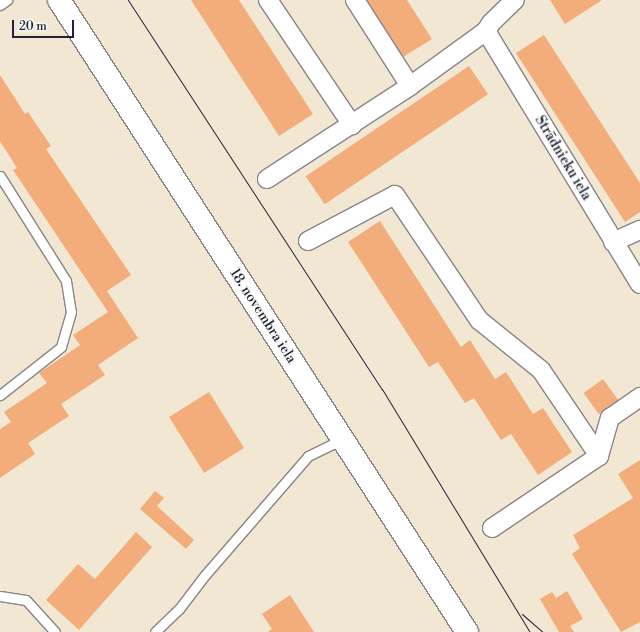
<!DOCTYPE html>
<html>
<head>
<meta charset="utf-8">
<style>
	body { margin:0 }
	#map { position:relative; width:640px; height:632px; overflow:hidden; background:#f2e7d2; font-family:"Libre Bodoni",serif }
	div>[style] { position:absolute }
	.building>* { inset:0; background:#f3ad7b; transform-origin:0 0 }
	.roads { filter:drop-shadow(1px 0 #8a8486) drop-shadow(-1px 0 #8a8486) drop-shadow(0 1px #8a8486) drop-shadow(0 -1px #8a8486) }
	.lane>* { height:9px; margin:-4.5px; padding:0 4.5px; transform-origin:4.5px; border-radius:4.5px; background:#fff }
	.street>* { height:18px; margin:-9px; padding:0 9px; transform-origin:9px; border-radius:9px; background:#fff }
	.primary>* { height:22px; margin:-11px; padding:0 11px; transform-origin:11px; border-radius:11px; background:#fff }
	.tram>* { height:1px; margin:-0.5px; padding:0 0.5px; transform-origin:0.5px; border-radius:0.5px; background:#22223b }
	span { translate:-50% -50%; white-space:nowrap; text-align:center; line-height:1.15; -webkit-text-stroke:3px #f6f6f2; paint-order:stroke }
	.street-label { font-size:14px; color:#22223b }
	.scale { position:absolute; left:12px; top:20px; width:62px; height:18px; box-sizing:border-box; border:2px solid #22223b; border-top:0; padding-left:5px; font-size:12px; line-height:14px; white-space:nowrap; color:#22223b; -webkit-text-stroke:3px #f6f6f2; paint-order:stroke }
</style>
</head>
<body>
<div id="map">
	<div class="building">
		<div style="clip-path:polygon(191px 0,239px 0,313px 114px,279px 136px)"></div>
		<div style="clip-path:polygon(367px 0,407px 0,432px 39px,403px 57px)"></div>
		<div style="clip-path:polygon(550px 0,602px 0,565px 24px)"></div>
		<div style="clip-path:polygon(544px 35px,640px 183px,640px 212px,625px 222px,516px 53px)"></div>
		<div style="left:469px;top:66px;width:34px;height:197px;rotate:56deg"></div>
		<div style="clip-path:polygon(0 75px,25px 114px,28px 112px,51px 146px,46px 149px,131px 275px,107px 291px,138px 338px,98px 365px,105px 375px,61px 404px,69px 416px,28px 443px,35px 454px,0 478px,0 429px,11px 422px,4px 412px,47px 383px,39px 373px,80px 345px,73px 335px,108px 312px,13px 170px,17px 168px,0 141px)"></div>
		<div style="clip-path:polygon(380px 221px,461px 347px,470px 340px,495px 379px,506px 372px,533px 414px,543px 408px,572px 452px,538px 475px,511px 434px,501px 440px,474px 398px,465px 403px,438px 362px,429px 367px,348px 242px)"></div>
		<div style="left:603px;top:379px;width:26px;height:24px;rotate:54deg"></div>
		<div style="left:209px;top:392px;width:66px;height:47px;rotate:58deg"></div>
		<div style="clip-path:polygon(640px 460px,640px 622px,621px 632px,572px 554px,580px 548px,573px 535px,633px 498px,618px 474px)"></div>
		<div style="clip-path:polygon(155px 491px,164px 498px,157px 506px,194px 540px,186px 549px,140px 509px)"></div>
		<div style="clip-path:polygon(136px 532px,152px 547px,79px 630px,46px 600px,78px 564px,95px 579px)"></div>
		<div style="clip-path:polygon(567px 591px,583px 619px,570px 626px,574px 632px,559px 632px,540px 599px,552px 592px,556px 598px)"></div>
		<div style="clip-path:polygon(290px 595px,314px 632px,268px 632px,272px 629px,262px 614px)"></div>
	</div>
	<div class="roads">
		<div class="lane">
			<div style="left:0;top:5px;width:9px;rotate:-36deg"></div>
			<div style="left:0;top:176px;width:124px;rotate:57.8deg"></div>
			<div style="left:66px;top:281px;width:31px;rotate:81deg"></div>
			<div style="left:71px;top:312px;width:36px;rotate:106deg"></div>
			<div style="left:61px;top:347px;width:78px;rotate:141.8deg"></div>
			<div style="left:0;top:596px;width:26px;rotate:9deg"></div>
			<div style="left:26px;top:600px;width:43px;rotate:47.8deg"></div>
			<div style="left:155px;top:632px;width:33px;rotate:-44deg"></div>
			<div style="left:179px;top:609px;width:43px;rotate:-52.6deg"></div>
			<div style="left:205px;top:575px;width:157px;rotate:-49.1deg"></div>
			<div style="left:308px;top:456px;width:39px;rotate:-26deg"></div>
		</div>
		<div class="street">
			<div style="left:268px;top:0;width:151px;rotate:56.1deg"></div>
			<div style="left:355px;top:0;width:102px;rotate:57.4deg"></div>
			<div style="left:486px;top:31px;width:296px;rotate:58.7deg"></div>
			<div style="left:267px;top:179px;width:171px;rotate:-33deg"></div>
			<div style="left:410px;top:86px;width:94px;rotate:-35.9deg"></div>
			<div style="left:486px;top:31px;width:9px;rotate:-58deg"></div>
			<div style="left:491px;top:23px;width:33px;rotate:-44deg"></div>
			<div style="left:308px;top:241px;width:98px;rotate:-27.9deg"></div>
			<div style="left:395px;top:195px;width:151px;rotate:56.1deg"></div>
			<div style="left:479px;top:320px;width:80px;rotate:38.9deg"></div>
			<div style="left:541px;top:370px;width:104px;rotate:56deg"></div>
			<div style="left:613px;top:242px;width:30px;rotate:-24deg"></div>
			<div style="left:492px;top:528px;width:129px;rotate:-33.9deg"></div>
			<div style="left:599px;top:456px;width:40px;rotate:-74deg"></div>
			<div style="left:610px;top:418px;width:37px;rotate:-35deg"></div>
		</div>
		<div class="primary">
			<div style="left:59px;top:0;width:752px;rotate:57.15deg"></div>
		</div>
	</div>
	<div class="tram">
		<div style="left:128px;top:0;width:465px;rotate:56.9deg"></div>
		<div style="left:382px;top:389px;width:285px;rotate:58.7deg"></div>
		<div style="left:522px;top:614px;width:28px;rotate:41deg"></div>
	</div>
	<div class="street-label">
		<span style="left:563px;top:158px;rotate:59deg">Strādnieku iela</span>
		<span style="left:263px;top:316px;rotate:57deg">18. novembra iela</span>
	</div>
	<div class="scale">20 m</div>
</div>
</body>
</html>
